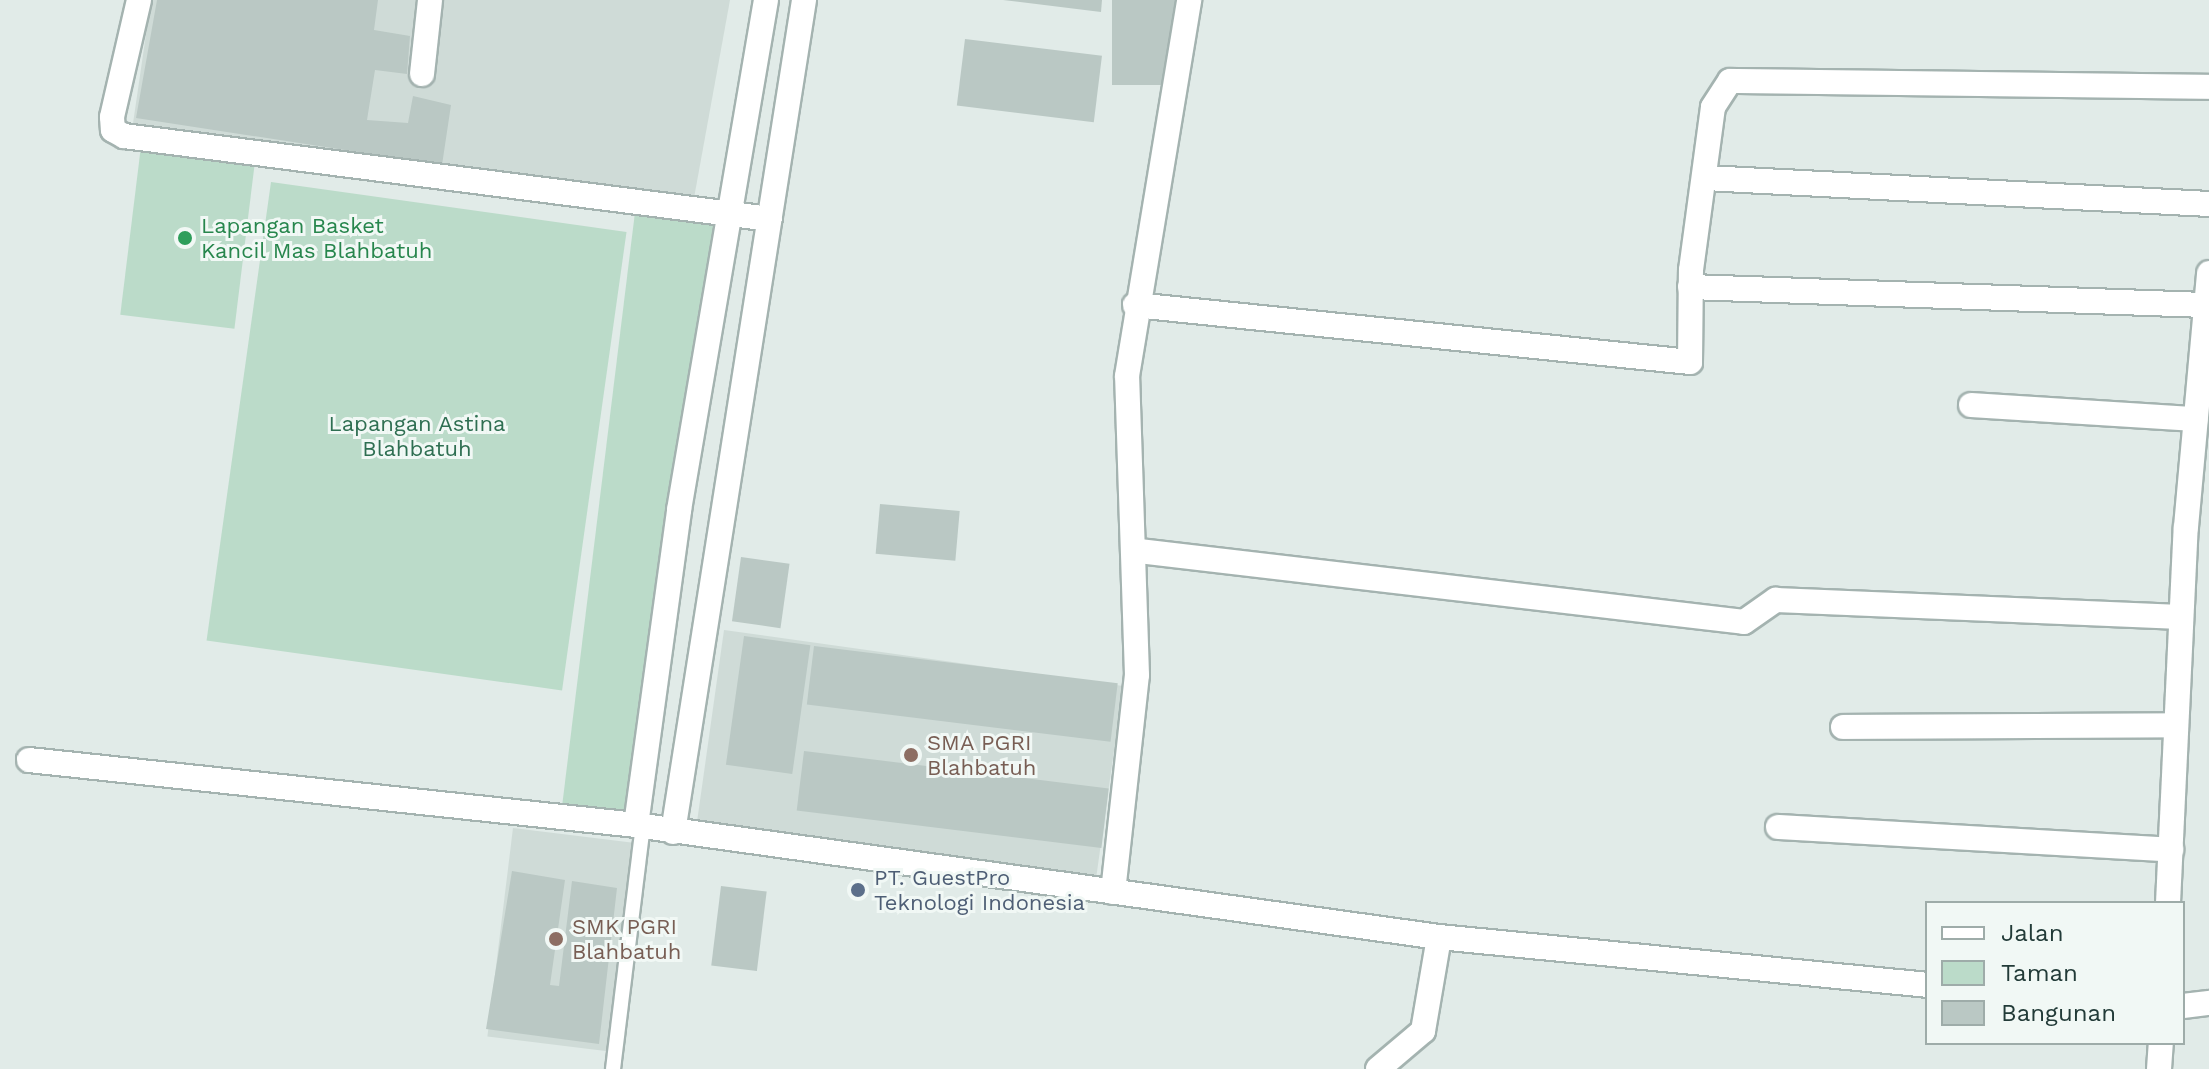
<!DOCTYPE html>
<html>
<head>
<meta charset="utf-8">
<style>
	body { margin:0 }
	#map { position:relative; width:2209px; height:1069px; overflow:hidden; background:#e1ebe8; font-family:"Work Sans",sans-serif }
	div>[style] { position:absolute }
	.built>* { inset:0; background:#cfdbd7; transform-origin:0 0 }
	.green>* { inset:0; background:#bbdbc9; transform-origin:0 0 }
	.building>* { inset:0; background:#bac8c4; transform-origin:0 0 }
	.roads { filter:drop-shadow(2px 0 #a4b3b0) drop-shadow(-2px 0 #a4b3b0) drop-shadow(0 2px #a4b3b0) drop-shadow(0 -2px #a4b3b0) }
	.lane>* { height:14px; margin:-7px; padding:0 7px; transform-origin:7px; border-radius:7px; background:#fff }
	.street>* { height:24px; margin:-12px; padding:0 12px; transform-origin:12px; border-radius:12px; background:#fff }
	.secondary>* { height:24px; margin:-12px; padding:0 12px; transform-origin:12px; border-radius:12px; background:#fff }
	.dots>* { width:22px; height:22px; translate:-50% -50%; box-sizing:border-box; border:4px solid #f1f8f5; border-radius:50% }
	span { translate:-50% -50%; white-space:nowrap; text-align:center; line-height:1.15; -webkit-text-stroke:6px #f1f8f5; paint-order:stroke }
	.leisure-label { font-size:22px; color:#27864d }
	.left { translate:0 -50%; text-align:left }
	.park-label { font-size:22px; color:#2f6f52 }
	.education-label { font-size:22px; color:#785e54 }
	.service-label { font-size:22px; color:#4e5e75 }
	.legend { position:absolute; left:1925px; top:901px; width:260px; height:144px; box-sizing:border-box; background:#f1f8f5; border:2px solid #9eaca9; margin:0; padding:10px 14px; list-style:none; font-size:24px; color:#223b38 }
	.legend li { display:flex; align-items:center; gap:16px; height:40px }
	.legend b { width:40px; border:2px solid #9eaca9 }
</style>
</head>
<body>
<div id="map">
	<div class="built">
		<div style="clip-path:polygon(151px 0,730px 0,690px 220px,130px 144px)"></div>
		<div style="left:724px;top:630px;width:403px;height:197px;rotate:8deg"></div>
		<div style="left:513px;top:828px;width:121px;height:210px;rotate:7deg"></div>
	</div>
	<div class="green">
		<div style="left:141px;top:146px;width:115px;height:170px;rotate:7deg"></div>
		<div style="left:271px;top:182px;width:359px;height:463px;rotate:8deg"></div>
		<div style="left:636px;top:204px;width:89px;height:610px;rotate:7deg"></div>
	</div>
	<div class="building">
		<div style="clip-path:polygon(157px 0,378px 0,374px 30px,410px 36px,407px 74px,375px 70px,367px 120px,408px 123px,413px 96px,451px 105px,442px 165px,136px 118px)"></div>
		<div style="clip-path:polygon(1003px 0,1102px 0,1101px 12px)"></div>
		<div style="left:1112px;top:0;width:64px;height:85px"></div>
		<div style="left:965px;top:39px;width:138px;height:67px;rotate:7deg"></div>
		<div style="left:880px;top:504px;width:80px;height:50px;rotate:5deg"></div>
		<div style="left:741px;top:557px;width:49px;height:65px;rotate:8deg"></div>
		<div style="left:744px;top:636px;width:67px;height:130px;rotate:8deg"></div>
		<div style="left:814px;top:646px;width:306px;height:59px;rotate:7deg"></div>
		<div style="left:804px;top:751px;width:307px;height:60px;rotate:7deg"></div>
		<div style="clip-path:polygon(512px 871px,565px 880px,550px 985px,559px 986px,572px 881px,617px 888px,599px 1044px,486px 1029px)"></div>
		<div style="left:721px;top:886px;width:46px;height:80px;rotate:7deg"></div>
	</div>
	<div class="roads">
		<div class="lane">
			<div style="left:613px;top:1069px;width:245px;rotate:-83deg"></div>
		</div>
		<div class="street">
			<div style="left:139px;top:0;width:120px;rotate:103deg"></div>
			<div style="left:112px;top:117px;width:13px;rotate:86deg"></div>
			<div style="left:113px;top:130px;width:13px;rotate:29deg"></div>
			<div style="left:124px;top:136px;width:651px;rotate:7.32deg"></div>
			<div style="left:422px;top:74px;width:74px;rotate:-83.8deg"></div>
			<div style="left:1705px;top:178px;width:505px;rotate:2.95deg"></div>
			<div style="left:1690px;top:287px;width:516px;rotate:2deg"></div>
			<div style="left:1135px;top:305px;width:558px;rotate:5.86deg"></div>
			<div style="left:1690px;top:362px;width:92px;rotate:-89.4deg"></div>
			<div style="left:1691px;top:270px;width:164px;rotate:-82.3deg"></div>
			<div style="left:1713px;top:107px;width:31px;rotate:-57deg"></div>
			<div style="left:1730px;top:81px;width:479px;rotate:0.7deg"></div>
			<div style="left:1971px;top:405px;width:225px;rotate:3.6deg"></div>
			<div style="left:1139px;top:551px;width:609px;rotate:6.69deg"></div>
			<div style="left:1744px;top:622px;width:39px;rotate:-35deg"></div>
			<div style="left:1776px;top:600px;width:405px;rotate:2.4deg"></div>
			<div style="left:1843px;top:727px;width:333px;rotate:-0.3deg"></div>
			<div style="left:29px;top:760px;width:610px;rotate:6.11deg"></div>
			<div style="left:636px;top:825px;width:811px;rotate:7.94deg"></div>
			<div style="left:1439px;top:937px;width:490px;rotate:5.6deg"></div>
			<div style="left:636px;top:825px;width:318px;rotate:-82.2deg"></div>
			<div style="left:679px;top:510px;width:517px;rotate:-80.32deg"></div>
			<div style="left:1778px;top:827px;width:394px;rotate:3.3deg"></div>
			<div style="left:673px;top:832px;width:842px;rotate:-81.05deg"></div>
			<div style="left:1113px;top:892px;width:218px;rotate:-83.7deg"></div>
			<div style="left:1137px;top:675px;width:299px;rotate:-91.9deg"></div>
			<div style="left:1127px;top:376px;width:381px;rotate:-80.6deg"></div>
			<div style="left:2183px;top:1006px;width:26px;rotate:-7deg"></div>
			<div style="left:1378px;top:1069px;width:59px;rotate:-40.2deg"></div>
			<div style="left:1423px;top:1031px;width:95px;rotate:-80.3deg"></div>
		</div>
		<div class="secondary">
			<div style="left:2168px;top:903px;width:376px;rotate:-87.3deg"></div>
			<div style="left:2186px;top:527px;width:255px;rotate:-84.8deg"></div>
			<div style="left:2159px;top:1069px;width:26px;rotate:-86deg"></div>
		</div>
	</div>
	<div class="dots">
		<div style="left:185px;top:238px;background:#2e9e5b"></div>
		<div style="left:911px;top:755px;background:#8d6e63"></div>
		<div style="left:858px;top:890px;background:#5c6f8a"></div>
		<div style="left:556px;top:939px;background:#8d6e63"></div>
	</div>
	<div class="leisure-label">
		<span class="left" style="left:201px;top:238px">Lapangan Basket<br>Kancil Mas Blahbatuh</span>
	</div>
	<div class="park-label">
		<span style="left:417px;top:436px">Lapangan Astina<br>Blahbatuh</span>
	</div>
	<div class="education-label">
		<span class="left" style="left:927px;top:755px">SMA PGRI<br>Blahbatuh</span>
		<span class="left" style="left:572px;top:939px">SMK PGRI<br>Blahbatuh</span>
	</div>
	<div class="service-label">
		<span class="left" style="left:874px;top:890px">PT. GuestPro<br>Teknologi Indonesia</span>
	</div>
	<ul class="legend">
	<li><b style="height:10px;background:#fff"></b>Jalan</li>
	<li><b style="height:22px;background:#bbdbc9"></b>Taman</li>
	<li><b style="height:22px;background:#bac8c4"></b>Bangunan</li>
	</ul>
</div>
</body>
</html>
